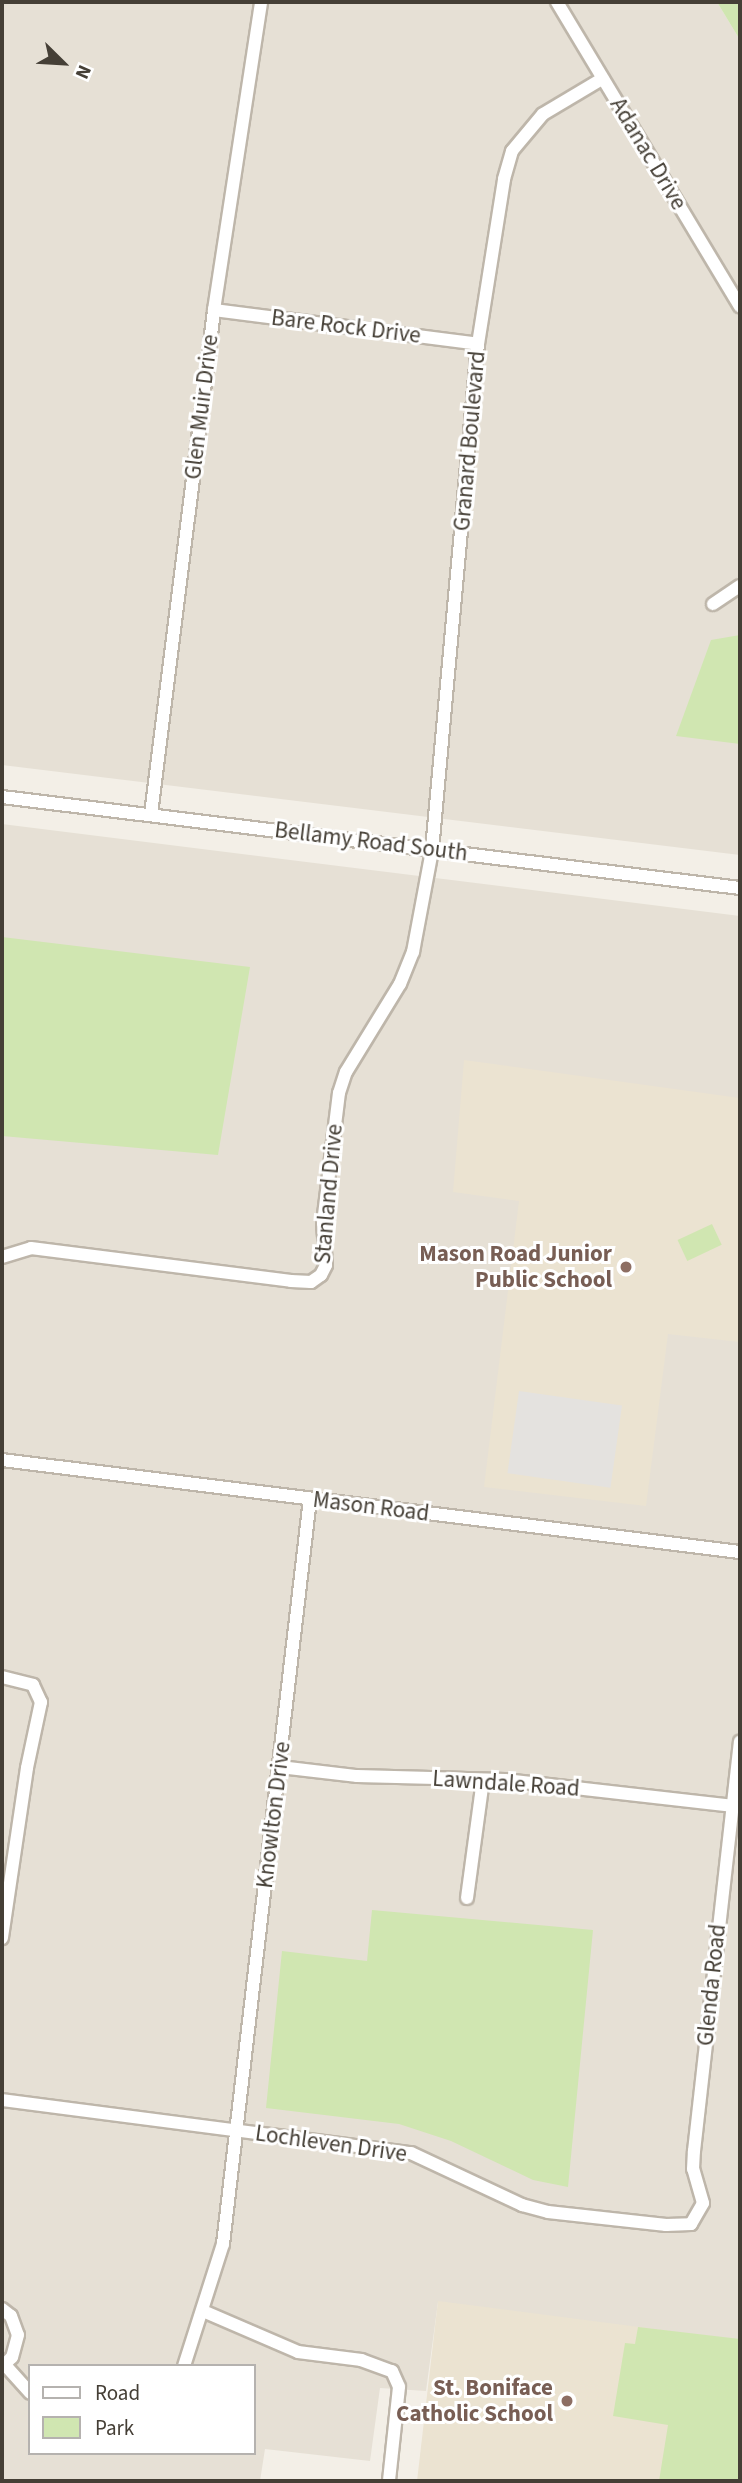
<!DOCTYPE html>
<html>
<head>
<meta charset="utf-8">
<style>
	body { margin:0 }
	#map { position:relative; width:742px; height:2483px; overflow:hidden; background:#f3efe7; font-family:"Source Sans 3",sans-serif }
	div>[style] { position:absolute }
	.residential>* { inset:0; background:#e6e0d5 }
	.education>* { inset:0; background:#ebe3d1 }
	.green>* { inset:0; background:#d0e6b1; transform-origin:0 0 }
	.parking>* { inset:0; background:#e4e2df; transform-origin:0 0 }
	.roads { filter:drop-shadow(2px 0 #beb6aa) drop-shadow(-2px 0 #beb6aa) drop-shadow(0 2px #beb6aa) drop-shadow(0 -2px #beb6aa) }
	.street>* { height:12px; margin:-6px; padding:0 6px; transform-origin:6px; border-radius:6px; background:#fff }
	.dots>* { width:19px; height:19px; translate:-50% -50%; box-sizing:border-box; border:4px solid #fff; border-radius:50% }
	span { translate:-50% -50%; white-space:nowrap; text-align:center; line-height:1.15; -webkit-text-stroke:6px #fff; paint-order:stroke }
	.street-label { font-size:23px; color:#453f36 }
	.education-label { font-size:23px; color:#785e54; font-weight:700 }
	.right { translate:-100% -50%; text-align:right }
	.frame { position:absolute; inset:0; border:4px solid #453f36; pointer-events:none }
	.legend { position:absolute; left:28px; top:2364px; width:228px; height:91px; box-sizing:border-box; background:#fff; border:2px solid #b5b2af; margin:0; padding:9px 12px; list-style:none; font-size:21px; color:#453f36 }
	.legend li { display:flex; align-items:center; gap:14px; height:35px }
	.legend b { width:35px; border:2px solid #b5b2af }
	.north { position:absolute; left:28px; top:28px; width:70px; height:70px; -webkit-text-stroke:5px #fff; paint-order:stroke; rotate:114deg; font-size:19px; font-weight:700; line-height:28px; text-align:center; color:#453f36 }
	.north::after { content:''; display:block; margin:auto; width:24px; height:32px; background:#453f36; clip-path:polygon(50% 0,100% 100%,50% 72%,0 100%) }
</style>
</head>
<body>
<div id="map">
	<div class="residential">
		<div style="clip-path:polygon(2px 2px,717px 2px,740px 40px,740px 855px,2px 765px)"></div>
		<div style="clip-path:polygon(evenodd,2px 824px,740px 916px,740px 2481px,438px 2302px,426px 2391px,380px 2388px,370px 2461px,265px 2449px,260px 2481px,2px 2481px,2px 824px,30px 2366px,254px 2366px,254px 2453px,30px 2453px,30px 2366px)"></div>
	</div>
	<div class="education">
		<div style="clip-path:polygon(464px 1060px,740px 1098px,740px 1342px,668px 1334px,646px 1506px,484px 1487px,519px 1201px,453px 1192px)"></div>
		<div style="clip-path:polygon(438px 2301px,716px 2337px,698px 2481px,417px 2481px)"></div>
	</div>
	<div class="green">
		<div style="clip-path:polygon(717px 2px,740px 2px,740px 40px)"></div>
		<div style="clip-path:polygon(740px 635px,740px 744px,676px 736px,711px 640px)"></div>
		<div style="clip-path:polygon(2px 937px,250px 967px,218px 1155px,2px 1136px)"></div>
		<div style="left:712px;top:1224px;width:23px;height:38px;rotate:65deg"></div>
		<div style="clip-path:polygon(372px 1910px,593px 1930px,568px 2187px,533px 2180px,451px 2141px,399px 2124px,266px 2108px,282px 1951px,367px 1961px)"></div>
		<div style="clip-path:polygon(638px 2327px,740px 2339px,740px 2481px,659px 2481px,668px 2425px,613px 2416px,625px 2343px,635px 2344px)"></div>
	</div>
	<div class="parking">
		<div style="left:519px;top:1391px;width:104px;height:83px;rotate:8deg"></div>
	</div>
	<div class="roads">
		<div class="street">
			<div style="left:557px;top:2px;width:355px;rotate:59deg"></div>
			<div style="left:214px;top:310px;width:266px;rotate:7.3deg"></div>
			<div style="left:713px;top:604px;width:32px;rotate:-34deg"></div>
			<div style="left:2px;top:797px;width:744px;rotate:7.03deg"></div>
			<div style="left:151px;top:814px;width:508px;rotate:-82.87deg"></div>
			<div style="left:214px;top:310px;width:312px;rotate:-81.3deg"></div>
			<div style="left:2px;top:1257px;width:30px;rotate:-17deg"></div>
			<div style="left:31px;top:1248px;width:262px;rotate:7.2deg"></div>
			<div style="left:291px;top:1281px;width:20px;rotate:3deg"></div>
			<div style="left:311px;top:1282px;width:12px;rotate:-35deg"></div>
			<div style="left:321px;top:1275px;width:11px;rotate:-63deg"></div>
			<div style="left:326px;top:1265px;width:42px;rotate:-94.1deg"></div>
			<div style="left:323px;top:1223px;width:131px;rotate:-83deg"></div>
			<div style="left:339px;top:1093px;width:22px;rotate:-72deg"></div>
			<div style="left:346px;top:1072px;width:103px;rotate:-58.5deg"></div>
			<div style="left:400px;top:984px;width:35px;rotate:-68deg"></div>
			<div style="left:413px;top:952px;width:104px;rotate:-79.4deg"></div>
			<div style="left:432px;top:850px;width:508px;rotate:-84.81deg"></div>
			<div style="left:478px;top:344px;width:167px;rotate:-81deg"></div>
			<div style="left:504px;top:179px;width:29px;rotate:-74deg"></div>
			<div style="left:512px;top:151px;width:48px;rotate:-50deg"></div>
			<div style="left:543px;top:114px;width:69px;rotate:-30.7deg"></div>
			<div style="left:2px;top:1460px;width:744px;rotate:7.11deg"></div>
			<div style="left:2px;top:1677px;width:32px;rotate:14deg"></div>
			<div style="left:33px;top:1685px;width:19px;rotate:65deg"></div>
			<div style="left:41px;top:1702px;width:67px;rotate:102deg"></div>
			<div style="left:27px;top:1768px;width:172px;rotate:98.4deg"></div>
			<div style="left:280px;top:1767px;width:78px;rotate:6.7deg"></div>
			<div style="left:357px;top:1776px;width:148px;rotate:1.5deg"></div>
			<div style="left:505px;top:1780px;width:228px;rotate:6.5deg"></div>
			<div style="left:467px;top:1898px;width:119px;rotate:-82.3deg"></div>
			<div style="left:2px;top:2100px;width:412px;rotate:7.4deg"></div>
			<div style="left:411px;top:2153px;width:123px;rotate:25.1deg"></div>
			<div style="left:522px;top:2205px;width:27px;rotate:15deg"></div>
			<div style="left:548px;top:2212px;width:119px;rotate:6.3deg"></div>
			<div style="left:666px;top:2225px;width:25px;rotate:-2deg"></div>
			<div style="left:691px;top:2224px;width:24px;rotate:-60deg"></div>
			<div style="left:703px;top:2203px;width:35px;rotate:-106deg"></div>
			<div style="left:693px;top:2169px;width:18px;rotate:-87deg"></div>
			<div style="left:694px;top:2151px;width:412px;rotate:-83.6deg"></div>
			<div style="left:2px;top:2309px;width:11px;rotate:38deg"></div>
			<div style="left:11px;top:2316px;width:20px;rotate:70deg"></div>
			<div style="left:18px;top:2335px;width:23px;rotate:105deg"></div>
			<div style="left:12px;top:2357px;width:14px;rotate:135deg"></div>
			<div style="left:203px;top:2311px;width:103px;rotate:23.3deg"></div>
			<div style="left:298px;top:2352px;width:64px;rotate:7.2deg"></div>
			<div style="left:361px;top:2360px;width:33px;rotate:20deg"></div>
			<div style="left:392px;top:2371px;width:17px;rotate:66deg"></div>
			<div style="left:399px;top:2387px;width:95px;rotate:96.1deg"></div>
			<div style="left:6px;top:2366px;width:36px;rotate:48deg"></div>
			<div style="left:184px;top:2366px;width:128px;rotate:-72.3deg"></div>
			<div style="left:223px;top:2244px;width:750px;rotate:-83.34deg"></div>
		</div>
	</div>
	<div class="dots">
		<div style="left:626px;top:1267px;background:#8d6e63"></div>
		<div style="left:567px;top:2401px;background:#8d6e63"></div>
	</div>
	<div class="street-label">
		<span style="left:648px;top:154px;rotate:59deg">Adanac Drive</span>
		<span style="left:346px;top:327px;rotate:7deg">Bare Rock Drive</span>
		<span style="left:202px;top:407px;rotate:-83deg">Glen Muir Drive</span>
		<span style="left:470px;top:441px;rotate:-85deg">Granard Boulevard</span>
		<span style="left:371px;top:842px;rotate:7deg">Bellamy Road South</span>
		<span style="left:329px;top:1194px;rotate:-85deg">Stanland Drive</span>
		<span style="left:371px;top:1507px;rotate:7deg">Mason Road</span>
		<span style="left:506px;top:1784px;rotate:4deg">Lawndale Road</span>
		<span style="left:274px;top:1815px;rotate:-83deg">Knowlton Drive</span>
		<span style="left:712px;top:1985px;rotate:-84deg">Glenda Road</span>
		<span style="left:331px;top:2144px;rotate:8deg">Lochleven Drive</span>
	</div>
	<div class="education-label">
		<span class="right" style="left:612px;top:1267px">Mason Road Junior<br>Public School</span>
		<span class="right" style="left:553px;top:2401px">St. Boniface<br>Catholic School</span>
	</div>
	<div class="frame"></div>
	<ul class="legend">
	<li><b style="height:9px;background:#fff"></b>Road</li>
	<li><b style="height:19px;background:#d0e6b1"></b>Park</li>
	</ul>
	<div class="north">N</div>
</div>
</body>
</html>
